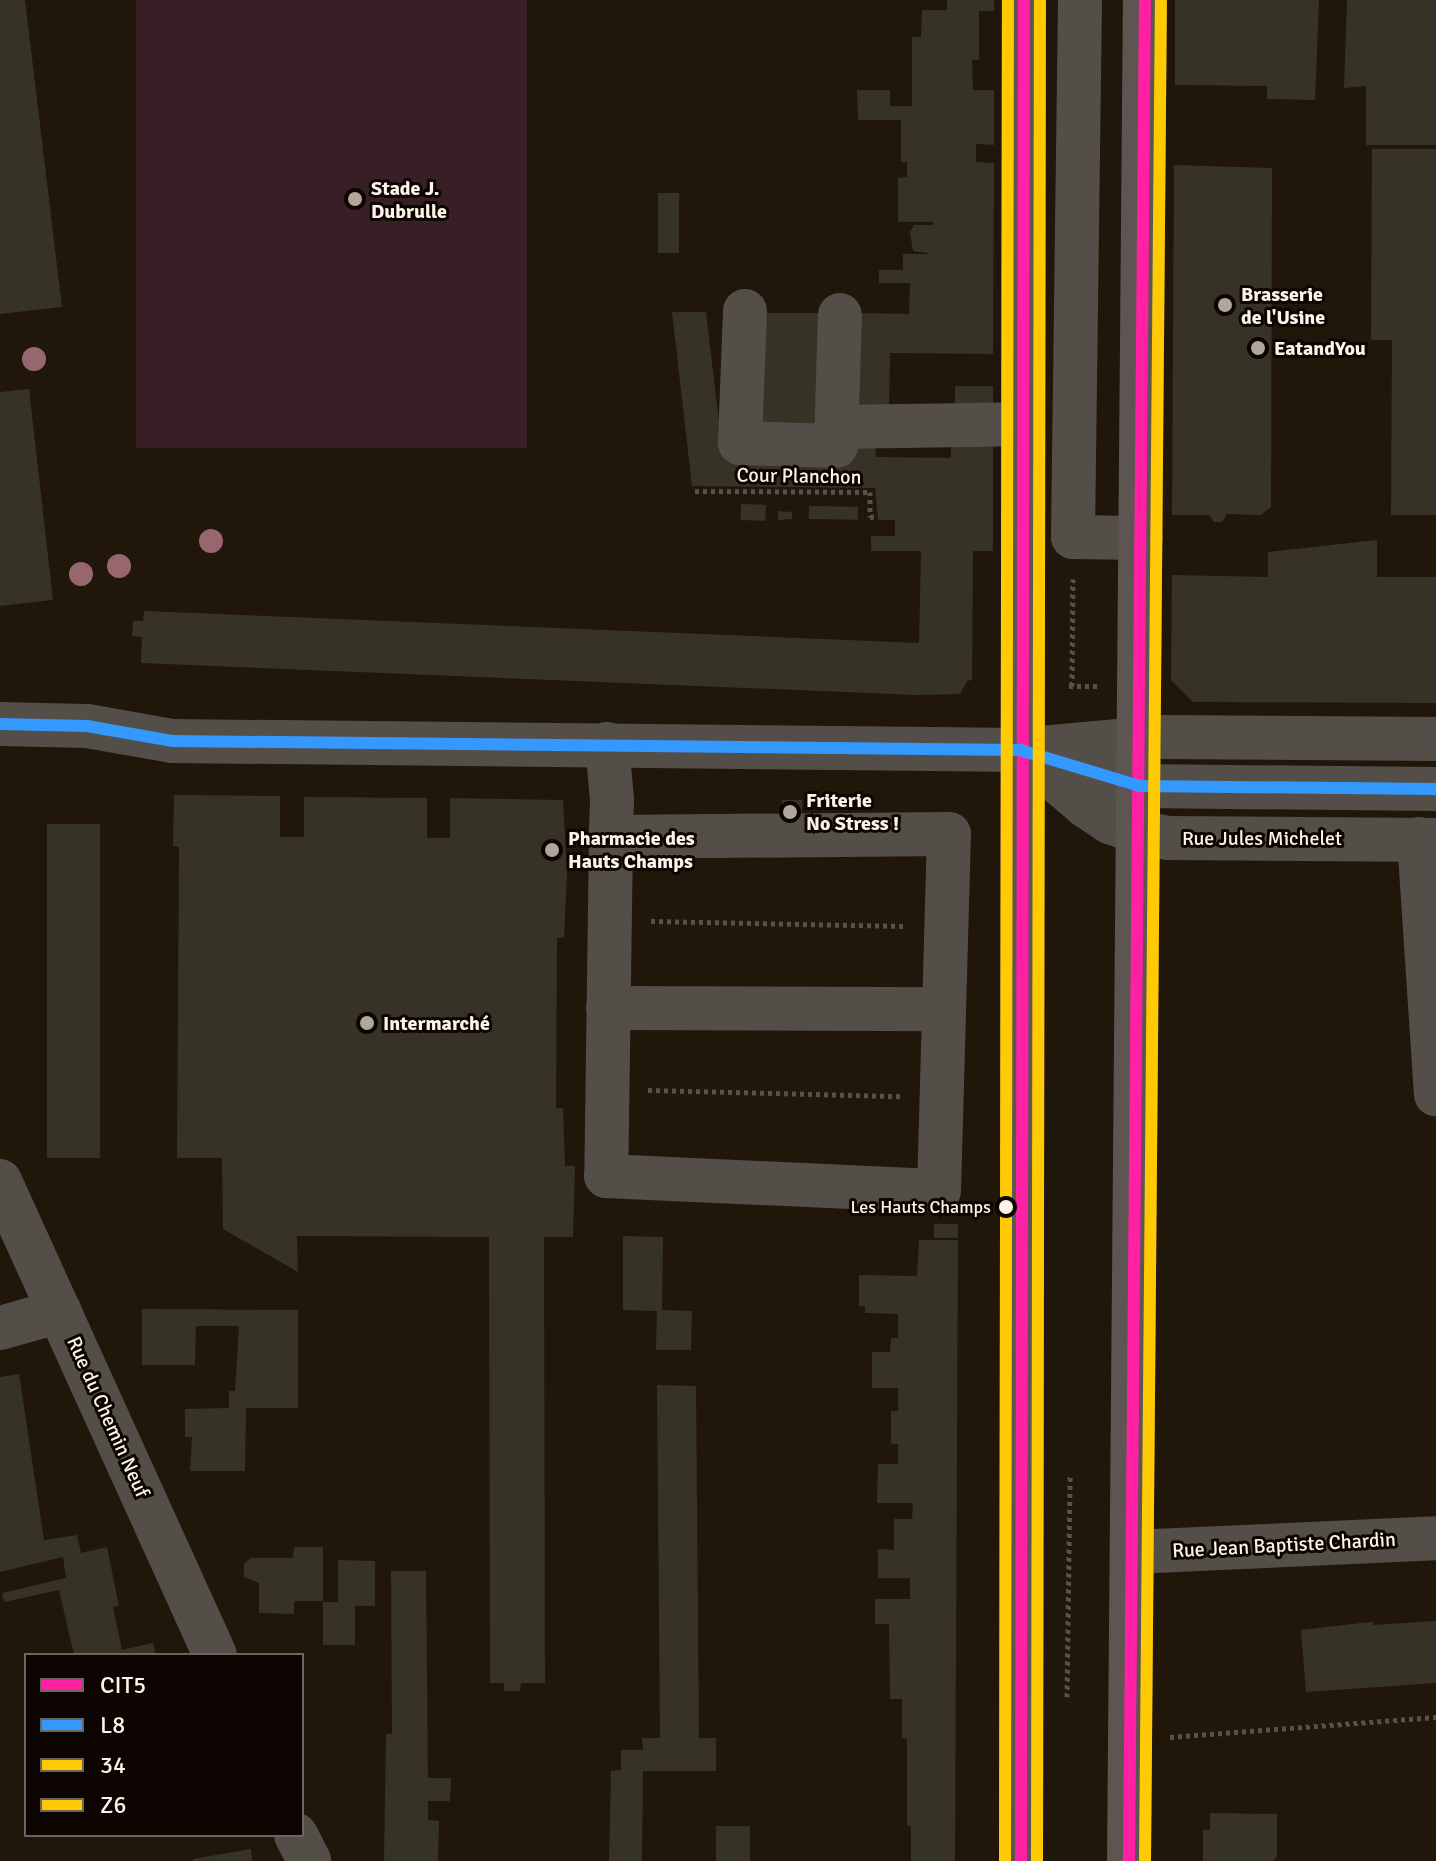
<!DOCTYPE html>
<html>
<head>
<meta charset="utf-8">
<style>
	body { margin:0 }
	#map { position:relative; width:1436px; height:1861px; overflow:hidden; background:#21160a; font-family:Signika,sans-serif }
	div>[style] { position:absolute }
	.green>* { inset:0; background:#371f25; transform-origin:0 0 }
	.building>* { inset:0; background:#373226; transform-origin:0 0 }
	.path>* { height:5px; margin-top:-2.5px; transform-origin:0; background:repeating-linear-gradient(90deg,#57504b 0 4px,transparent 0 8px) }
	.minor>* { height:44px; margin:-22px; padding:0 22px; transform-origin:22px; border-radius:22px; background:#544e49 }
	.major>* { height:44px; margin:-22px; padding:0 22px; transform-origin:22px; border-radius:22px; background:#5c5551 }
	.bus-1>* { height:12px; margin:-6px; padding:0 6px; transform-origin:6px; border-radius:6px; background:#ff20a3 }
	.bus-2>* { height:12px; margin:-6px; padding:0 6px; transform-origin:6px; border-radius:6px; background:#39f }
	.bus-3>* { height:12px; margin:-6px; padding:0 6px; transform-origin:6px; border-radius:6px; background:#ffc904 }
	.bus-4>* { height:12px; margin:-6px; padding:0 6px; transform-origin:6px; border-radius:6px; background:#ffc904 }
	.trees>* { width:24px; height:24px; margin:-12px; border-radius:50%; background:#97666f }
	.dots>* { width:22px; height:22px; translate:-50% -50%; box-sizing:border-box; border:4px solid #0c0501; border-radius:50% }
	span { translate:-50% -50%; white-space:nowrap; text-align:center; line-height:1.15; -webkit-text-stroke:6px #0c0501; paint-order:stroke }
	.bus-label { font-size:18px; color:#fef3e8 }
	.right { translate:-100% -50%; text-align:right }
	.poi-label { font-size:20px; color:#fef3e8; font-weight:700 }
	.left { translate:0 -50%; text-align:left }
	.street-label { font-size:20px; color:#fef3e8 }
	.legend { position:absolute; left:24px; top:1653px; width:280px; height:184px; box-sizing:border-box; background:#0c0501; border:2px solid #6d645d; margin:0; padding:10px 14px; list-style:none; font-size:24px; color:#fef3e8 }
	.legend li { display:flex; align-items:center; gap:16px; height:40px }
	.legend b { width:40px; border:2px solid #6d645d }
</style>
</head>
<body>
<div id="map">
	<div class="green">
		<div style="left:136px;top:0;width:391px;height:448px"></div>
	</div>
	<div class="building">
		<div style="clip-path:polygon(0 0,25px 0,62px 307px,0 314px)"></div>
		<div style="clip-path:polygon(947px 0,994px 0,994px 11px,979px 11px,979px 60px,972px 60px,973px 90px,994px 90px,994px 145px,976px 144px,976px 162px,994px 163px,993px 354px,890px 353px,889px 411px,859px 411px,860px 313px,909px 314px,910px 283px,879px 283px,879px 270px,903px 270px,903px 254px,932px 254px,913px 251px,910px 232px,914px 225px,933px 225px,933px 222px,898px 222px,898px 178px,907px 177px,907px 162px,901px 162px,901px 120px,858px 120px,857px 90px,890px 90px,890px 106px,912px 106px,912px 37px,921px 37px,922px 10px,947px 10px)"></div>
		<div style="clip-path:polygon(1175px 0,1319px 0,1315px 100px,1267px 99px,1267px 86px,1175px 85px)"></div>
		<div style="clip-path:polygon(1347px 0,1436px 0,1436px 145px,1366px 145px,1366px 86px,1344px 88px)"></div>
		<div style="clip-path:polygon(1372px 149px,1436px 149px,1436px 515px,1391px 515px,1392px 340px,1371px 340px)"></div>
		<div style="clip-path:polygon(1174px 165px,1272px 168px,1271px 507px,1261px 515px,1227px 514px,1222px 522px,1214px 522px,1209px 515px,1172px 515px)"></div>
		<div style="left:658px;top:193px;width:21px;height:60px"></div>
		<div style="clip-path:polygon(672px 312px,706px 312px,723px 456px,844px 457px,845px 439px,875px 439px,876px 457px,951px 458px,951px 435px,993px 435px,993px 551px,973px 551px,972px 680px,967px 681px,960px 694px,917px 695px,141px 663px,142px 637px,132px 636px,133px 621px,143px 621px,144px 611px,919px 643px,921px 551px,871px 551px,871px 536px,895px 536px,895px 520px,878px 520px,875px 488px,692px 486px)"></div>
		<div style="left:759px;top:313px;width:60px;height:113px"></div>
		<div style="left:993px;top:386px;width:25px;height:38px;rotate:90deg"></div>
		<div style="clip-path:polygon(29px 389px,53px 600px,0 606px,0 392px)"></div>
		<div style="left:741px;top:504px;width:25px;height:16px;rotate:2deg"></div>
		<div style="left:809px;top:506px;width:49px;height:13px;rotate:1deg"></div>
		<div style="clip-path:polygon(778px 511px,792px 512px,792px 519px,778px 520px)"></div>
		<div style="clip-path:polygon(1377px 540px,1377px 577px,1436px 577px,1436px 703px,1193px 702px,1171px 680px,1172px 575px,1268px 577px,1268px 552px)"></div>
		<div style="clip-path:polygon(174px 795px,280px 796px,280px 837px,304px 837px,304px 797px,427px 798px,427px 838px,450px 838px,450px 798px,563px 800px,567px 874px,564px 937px,557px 938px,556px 1108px,563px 1108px,565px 1166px,575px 1166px,573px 1237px,544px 1237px,545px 1683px,521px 1683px,520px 1691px,504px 1691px,504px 1683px,490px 1683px,489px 1237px,297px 1236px,298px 1272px,223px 1229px,222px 1158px,177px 1158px,179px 847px,173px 846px)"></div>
		<div style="left:782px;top:800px;width:20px;height:23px"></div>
		<div style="left:47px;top:824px;width:53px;height:334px"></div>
		<div style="left:934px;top:1224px;width:24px;height:14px"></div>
		<div style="clip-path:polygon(623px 1236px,663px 1237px,662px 1310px,692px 1311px,691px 1350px,656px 1350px,657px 1311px,623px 1310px)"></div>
		<div style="clip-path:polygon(919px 1240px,958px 1240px,955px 1861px,911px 1861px,911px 1826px,907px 1825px,907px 1739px,902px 1738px,902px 1699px,890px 1699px,889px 1624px,875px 1624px,875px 1599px,910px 1599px,910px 1578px,878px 1578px,878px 1549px,894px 1550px,894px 1519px,912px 1519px,913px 1503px,877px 1503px,878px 1464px,898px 1464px,898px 1444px,891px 1444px,891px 1411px,898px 1411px,898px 1388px,872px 1388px,872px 1352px,890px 1352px,891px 1338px,898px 1338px,898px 1314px,865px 1313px,865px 1306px,859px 1306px,859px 1275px,917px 1276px)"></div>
		<div style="clip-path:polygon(142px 1309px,298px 1310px,298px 1408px,246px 1408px,245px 1471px,190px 1471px,192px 1437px,185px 1437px,185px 1409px,229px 1408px,229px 1391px,235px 1391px,239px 1326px,196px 1326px,195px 1365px,142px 1365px)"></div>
		<div style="clip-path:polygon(19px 1374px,44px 1540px,77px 1535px,81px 1553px,107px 1547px,119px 1606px,113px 1607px,122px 1650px,153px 1643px,156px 1655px,74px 1655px,59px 1590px,4px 1602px,2px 1593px,66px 1578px,63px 1557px,0 1572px,0 1377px)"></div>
		<div style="clip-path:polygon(657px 1385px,696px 1386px,699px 1738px,716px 1738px,716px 1771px,643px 1771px,642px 1861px,609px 1861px,611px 1771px,621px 1770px,621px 1750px,643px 1750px,642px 1738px,660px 1738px)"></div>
		<div style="clip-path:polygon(294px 1547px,323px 1547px,323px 1601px,294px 1601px,294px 1614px,259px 1613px,259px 1583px,244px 1577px,244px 1564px,251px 1558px,293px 1558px)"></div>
		<div style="clip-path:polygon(338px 1560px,375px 1561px,375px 1606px,355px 1606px,355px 1645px,323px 1645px,323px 1602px,338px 1602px)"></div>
		<div style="clip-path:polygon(391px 1571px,426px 1571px,428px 1778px,451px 1778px,450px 1801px,428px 1801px,428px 1820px,439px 1821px,438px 1861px,384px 1861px,386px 1734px,392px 1734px)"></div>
		<div style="clip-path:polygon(1436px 1621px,1436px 1683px,1306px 1692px,1301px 1630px,1361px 1623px,1373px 1622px,1373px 1625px)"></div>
		<div style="clip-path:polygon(1210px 1813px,1277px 1814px,1277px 1857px,1273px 1861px,1203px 1861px,1203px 1830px,1210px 1830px)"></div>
		<div style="left:716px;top:1826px;width:34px;height:35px"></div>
		<div style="clip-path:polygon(251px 1849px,252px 1861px,193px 1861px,193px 1859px)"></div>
	</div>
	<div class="path">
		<div style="left:695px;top:491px;width:175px;rotate:0.3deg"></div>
		<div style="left:870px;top:492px;width:25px;rotate:90deg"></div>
		<div style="left:870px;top:517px;width:8px;rotate:-7deg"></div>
		<div style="left:1069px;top:686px;width:30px"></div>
		<div style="left:1072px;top:686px;width:107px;rotate:-89.5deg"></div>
		<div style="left:651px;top:921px;width:254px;rotate:1.1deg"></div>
		<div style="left:648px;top:1090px;width:254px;rotate:1.4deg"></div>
		<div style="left:1067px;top:1697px;width:223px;rotate:-89.2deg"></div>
		<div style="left:1170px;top:1737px;width:267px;rotate:-4.3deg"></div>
	</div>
	<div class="minor">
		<div style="left:1080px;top:0;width:537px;rotate:90.75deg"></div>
		<div style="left:1073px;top:537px;width:68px;rotate:0.8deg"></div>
		<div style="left:745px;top:311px;width:132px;rotate:92.2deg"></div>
		<div style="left:740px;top:443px;width:96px;rotate:1.8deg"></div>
		<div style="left:836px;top:446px;width:131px;rotate:-88.3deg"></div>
		<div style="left:836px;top:427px;width:186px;rotate:-0.9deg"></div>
		<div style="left:0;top:724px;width:87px;rotate:1.3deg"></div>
		<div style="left:87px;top:726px;width:86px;rotate:10deg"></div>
		<div style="left:172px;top:741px;width:762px;rotate:0.6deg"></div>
		<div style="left:934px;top:749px;width:86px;rotate:0.7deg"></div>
		<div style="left:1020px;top:750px;width:142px;rotate:-5.3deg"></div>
		<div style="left:1161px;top:737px;width:275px;rotate:0.4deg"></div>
		<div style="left:607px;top:744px;width:56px;rotate:84.9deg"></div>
		<div style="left:612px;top:800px;width:37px;rotate:92deg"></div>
		<div style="left:611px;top:837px;width:339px;rotate:90.8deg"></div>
		<div style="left:606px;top:1176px;width:333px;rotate:2.6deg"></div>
		<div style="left:939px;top:1191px;width:357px;rotate:-88.4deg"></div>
		<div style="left:949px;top:834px;width:338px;rotate:179.5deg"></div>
		<div style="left:1020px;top:750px;width:87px;rotate:40.3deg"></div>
		<div style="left:1086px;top:806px;width:29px;rotate:34deg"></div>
		<div style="left:1110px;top:822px;width:32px;rotate:20deg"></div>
		<div style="left:1140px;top:833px;width:27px;rotate:10deg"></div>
		<div style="left:1167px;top:838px;width:269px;rotate:0.4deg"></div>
		<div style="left:1042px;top:757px;width:102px;rotate:16.5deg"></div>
		<div style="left:1140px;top:786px;width:296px;rotate:0.6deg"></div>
		<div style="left:1419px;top:839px;width:256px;rotate:86.2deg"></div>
		<div style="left:608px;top:1008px;width:336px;rotate:0.2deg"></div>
		<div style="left:0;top:1181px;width:520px;rotate:65.6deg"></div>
		<div style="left:0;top:1328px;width:62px;rotate:-15.8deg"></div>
		<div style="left:1133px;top:1552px;width:303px;rotate:-2.6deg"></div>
		<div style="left:296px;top:1835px;width:29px;rotate:63deg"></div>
	</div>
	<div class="major">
		<div style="left:1021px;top:1861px;width:1861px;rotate:-89.91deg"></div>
		<div style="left:1129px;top:1861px;width:1861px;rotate:-89.51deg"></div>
	</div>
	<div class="bus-1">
		<div style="left:1021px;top:1861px;width:1861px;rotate:-89.91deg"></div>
		<div style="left:1129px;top:1861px;width:1861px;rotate:-89.51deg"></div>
	</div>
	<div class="bus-2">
		<div style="left:0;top:724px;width:87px;rotate:1.3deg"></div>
		<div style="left:87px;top:726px;width:86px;rotate:10deg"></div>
		<div style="left:172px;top:741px;width:848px;rotate:0.61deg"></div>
		<div style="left:1020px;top:750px;width:125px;rotate:16.7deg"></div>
		<div style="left:1140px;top:786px;width:296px;rotate:0.6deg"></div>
	</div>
	<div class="bus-3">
		<div style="left:1037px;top:1861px;width:1861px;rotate:-89.91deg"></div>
		<div style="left:1145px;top:1861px;width:1861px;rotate:-89.51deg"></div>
	</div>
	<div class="bus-4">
		<div style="left:1005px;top:1861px;width:1861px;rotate:-89.91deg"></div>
	</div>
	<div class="trees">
		<div style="left:34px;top:359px"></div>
		<div style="left:211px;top:541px"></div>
		<div style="left:119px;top:566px"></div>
		<div style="left:81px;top:574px"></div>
	</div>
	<div class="dots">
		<div style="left:355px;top:199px;background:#b1a69a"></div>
		<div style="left:1225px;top:305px;background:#b1a69a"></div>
		<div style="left:1258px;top:348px;background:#b1a69a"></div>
		<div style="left:790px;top:812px;background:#b1a69a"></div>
		<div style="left:552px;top:850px;background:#b1a69a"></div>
		<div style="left:367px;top:1023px;background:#b1a69a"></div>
		<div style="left:1006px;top:1207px;background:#fef3e8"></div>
	</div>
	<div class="bus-label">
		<span class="right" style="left:991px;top:1207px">Les Hauts Champs</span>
	</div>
	<div class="poi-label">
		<span class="left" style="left:371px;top:200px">Stade J.<br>Dubrulle</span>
		<span class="left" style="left:1241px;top:306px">Brasserie<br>de l'Usine</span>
		<span class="left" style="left:1274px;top:348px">EatandYou</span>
		<span class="left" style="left:806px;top:812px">Friterie<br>No Stress !</span>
		<span class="left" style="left:568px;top:850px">Pharmacie des<br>Hauts Champs</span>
		<span class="left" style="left:383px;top:1023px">Intermarché</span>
	</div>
	<div class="street-label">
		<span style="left:799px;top:476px;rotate:1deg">Cour Planchon</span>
		<span style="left:1262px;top:838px">Rue Jules Michelet</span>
		<span style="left:108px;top:1417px;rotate:66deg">Rue du Chemin Neuf</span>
		<span style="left:1284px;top:1545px;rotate:-3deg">Rue Jean Baptiste Chardin</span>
	</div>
	<ul class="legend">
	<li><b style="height:10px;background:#ff20a3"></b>CIT5</li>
	<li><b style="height:10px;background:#39f"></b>L8</li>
	<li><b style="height:10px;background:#ffc904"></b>34</li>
	<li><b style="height:10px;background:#ffc904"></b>Z6</li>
	</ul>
</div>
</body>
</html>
